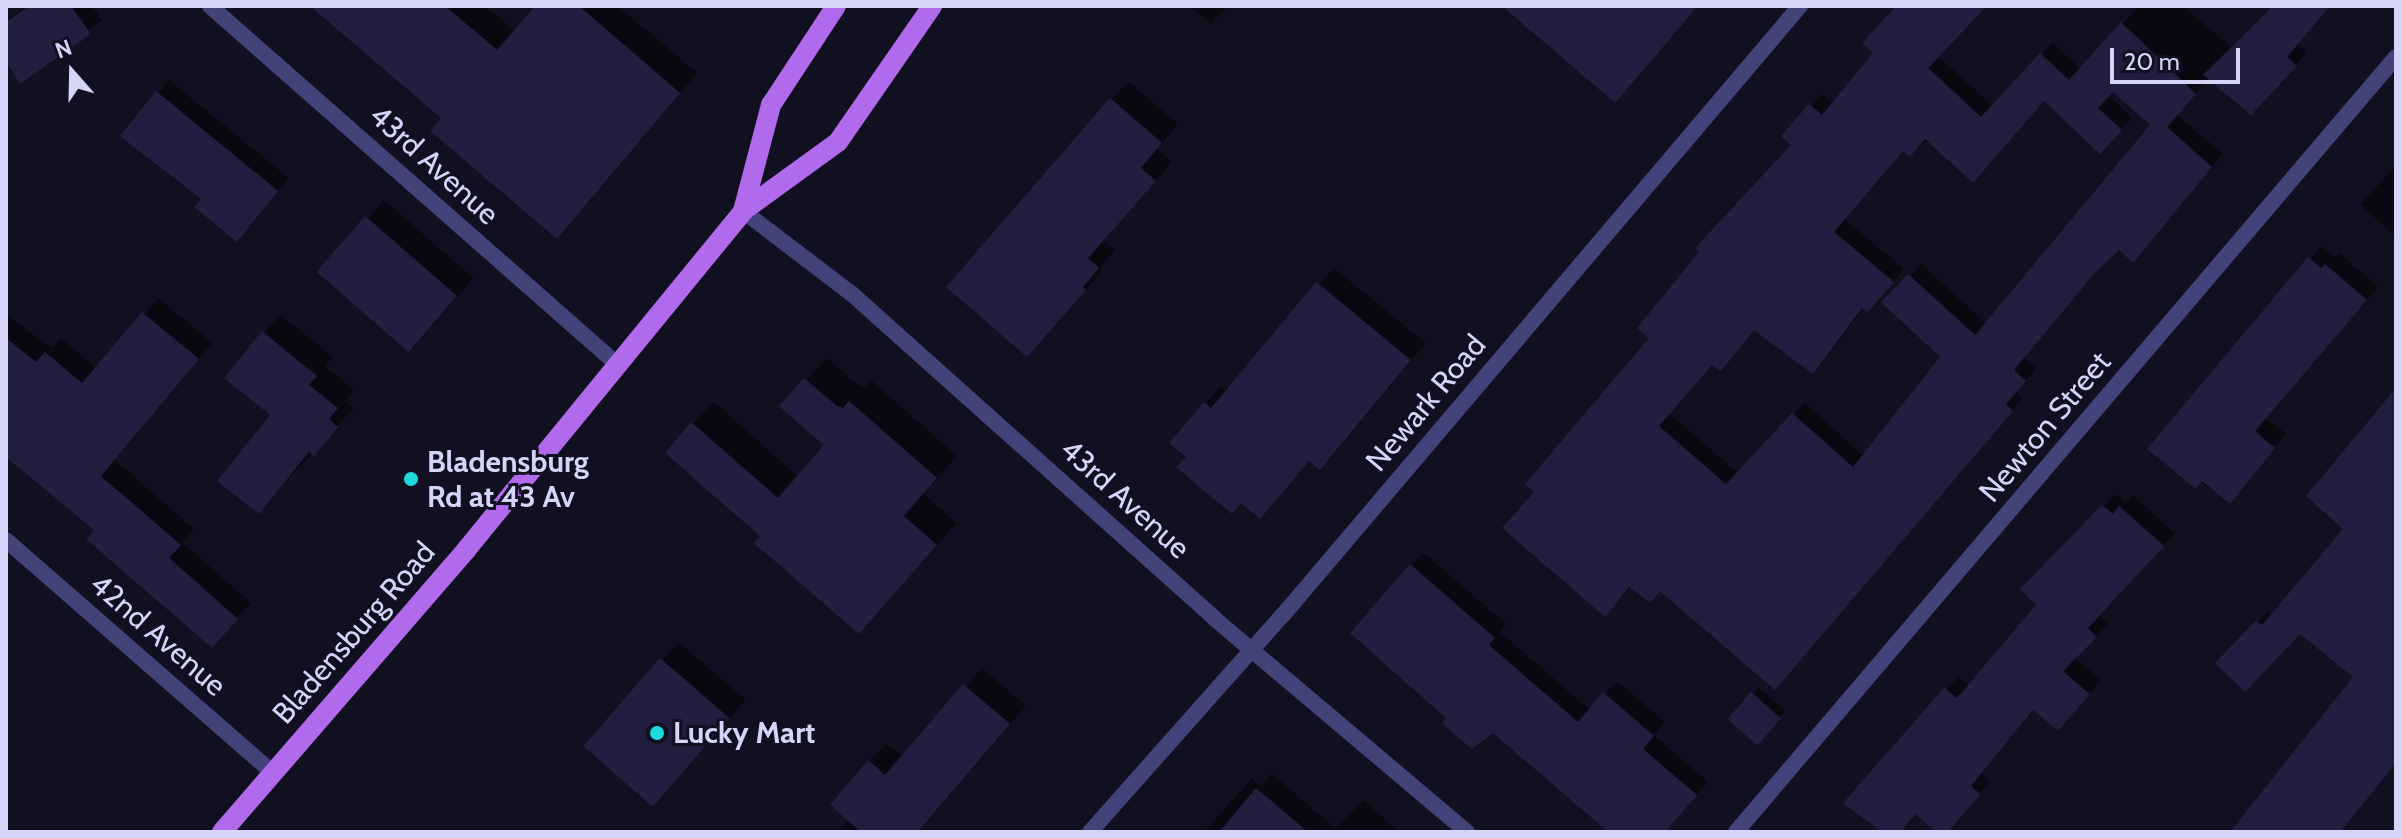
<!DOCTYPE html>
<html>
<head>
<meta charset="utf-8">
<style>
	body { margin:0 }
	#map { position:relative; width:2402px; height:838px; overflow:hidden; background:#111020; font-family:Cabin,sans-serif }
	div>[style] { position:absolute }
	.shadow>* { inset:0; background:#0007; transform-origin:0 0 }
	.building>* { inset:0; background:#221e3f; transform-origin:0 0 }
	.street>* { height:16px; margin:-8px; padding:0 8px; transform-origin:8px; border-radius:8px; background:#414379 }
	.primary>* { height:20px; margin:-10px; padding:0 10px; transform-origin:10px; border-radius:10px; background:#b16aeb }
	.dots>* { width:22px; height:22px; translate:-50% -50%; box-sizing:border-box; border:4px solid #111020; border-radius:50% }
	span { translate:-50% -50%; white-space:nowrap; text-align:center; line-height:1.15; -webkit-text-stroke:6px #111020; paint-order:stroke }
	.street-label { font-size:30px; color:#d6d5f9 }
	.poi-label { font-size:30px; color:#d6d5f9; font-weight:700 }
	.left { translate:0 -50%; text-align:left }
	.frame { position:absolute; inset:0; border:8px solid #d6d5f9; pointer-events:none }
	.north { position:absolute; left:32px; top:32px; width:80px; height:80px; -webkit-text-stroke:6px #111020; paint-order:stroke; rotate:340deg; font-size:22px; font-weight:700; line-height:32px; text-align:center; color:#d6d5f9 }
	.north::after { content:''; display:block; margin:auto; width:28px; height:36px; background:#d6d5f9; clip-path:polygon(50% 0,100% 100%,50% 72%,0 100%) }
	.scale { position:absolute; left:2110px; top:48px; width:130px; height:36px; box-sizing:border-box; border:4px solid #d6d5f9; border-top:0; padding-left:10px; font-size:24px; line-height:28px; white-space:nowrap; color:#d6d5f9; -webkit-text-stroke:6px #111020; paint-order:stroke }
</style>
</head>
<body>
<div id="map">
	<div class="shadow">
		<div style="clip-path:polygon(27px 6px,92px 6px,102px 20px,21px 82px,6px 62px,6px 21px)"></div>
		<div style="clip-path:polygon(310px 6px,485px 6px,516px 32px,537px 6px,618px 6px,697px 73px,575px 218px)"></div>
		<div style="clip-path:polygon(1190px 6px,1228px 6px,1211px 24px)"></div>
		<div style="clip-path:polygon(1505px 6px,1699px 6px,1615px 100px)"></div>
		<div style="clip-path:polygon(evenodd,1896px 6px,1985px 6px,1938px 56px,1993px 106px,2053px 43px,2081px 69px,2139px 6px,2182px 6px,2233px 48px,2275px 6px,2330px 6px,2298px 44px,2307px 53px,2262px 101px,2209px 77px,2177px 115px,2223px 154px,2144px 248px,2119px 248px,2103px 263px,2024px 357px,2036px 368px,2016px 392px,2023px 398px,1787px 676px,1661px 589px,1631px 586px,1605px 615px,1537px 492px,1794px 145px,1784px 136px,1822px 94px,1834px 104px,1876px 53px,1896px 6px,2113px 90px,2153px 125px,1987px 324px,1921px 264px,1883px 302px,1943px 357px,1864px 456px,1805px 403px,1738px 473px,1669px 413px,1713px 363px,1755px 328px,1813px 371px,1825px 360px,1864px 307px,1879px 298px,1904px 269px,1844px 219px,1904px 150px,2045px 99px,2100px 151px,2132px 118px,2108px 95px,2113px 90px)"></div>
		<div style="clip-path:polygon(169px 80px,289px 178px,237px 239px,204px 198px,157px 93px)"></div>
		<div style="clip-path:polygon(1129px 82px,1178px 124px,1157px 149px,1172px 162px,1104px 240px,1115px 250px,1099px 269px,1102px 271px,1045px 337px,1111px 99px)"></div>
		<div style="clip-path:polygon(2396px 165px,2396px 236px,2360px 205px)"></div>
		<div style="left:384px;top:200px;width:119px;height:97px;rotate:41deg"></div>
		<div style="clip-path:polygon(2322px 246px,2335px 257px,2339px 253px,2378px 287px,2266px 418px,2286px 434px,2230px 502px,2150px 449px)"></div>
		<div style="clip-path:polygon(1334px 268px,1426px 343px,1336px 452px,1320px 468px,1310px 460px,1260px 516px,1189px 457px,1205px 403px,1221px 387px,1227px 392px)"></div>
		<div style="clip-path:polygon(158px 298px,212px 343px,115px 460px,194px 529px,182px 542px,251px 603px,226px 631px,97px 530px,6px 423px,6px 315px,52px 348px,61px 338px,97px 369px)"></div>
		<div style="clip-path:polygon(281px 315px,333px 357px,325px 366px,354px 390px,345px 401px,354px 408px,259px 511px,273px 415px,263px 333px)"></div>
		<div style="clip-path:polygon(827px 358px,857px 384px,865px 387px,872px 381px,957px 456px,924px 494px,957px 523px,859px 632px,763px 536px,692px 424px,714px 402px,799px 477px,827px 444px,806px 379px)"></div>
		<div style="clip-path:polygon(2396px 394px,2396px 762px,2333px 832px,2230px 832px,2356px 676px,2300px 632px,2218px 663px,2268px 612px,2273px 615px,2345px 529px)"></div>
		<div style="clip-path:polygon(2115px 494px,2125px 503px,2133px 495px,2175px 533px,2099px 614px,2108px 624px,2074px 657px,2101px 680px,2070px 717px,2034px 709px,1982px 773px,1990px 781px,1946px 832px,1916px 813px,1899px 832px,1885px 832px,1846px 802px,1958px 677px,1970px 687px,2039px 604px,2023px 589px)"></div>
		<div style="clip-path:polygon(1424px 553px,1506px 624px,1500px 632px,1590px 710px,1617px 681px,1665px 722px,1654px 735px,1708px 782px,1664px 832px,1604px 832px,1607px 828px,1493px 730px,1448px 718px,1411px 565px)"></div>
		<div style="clip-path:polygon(679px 642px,746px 700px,654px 804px,661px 660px)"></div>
		<div style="clip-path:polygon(982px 668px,1026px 706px,919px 832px,838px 832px,849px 819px,832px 805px,869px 761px,887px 744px,903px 757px)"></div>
		<div style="clip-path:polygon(1759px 688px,1785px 711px,1763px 737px,1753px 694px)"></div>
		<div style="clip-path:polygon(1272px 774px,1336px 829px,1363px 800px,1399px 832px,1204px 832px,1252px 778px,1261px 786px)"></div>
	</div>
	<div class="building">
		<div style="clip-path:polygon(29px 6px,71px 6px,91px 34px,20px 84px,6px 61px,6px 22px)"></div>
		<div style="clip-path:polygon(310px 6px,445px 6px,497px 50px,535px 6px,579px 6px,680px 93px,557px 239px,430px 131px,441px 118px)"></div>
		<div style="clip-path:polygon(1502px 6px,1698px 6px,1615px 103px)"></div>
		<div style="clip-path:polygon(evenodd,1896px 6px,1987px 6px,1928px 68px,1981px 117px,2040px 53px,2069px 80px,2121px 22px,2196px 94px,2167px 127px,2212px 167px,2133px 263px,2119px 250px,2094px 274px,2014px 370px,2026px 381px,2006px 404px,2013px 411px,1775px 690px,1660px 591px,1650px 603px,1629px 587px,1605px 617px,1502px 528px,1534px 492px,1525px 484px,1649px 338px,1637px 328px,1699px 252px,1695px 248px,1791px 145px,1781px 136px,1809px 104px,1822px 115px,1873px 53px,1862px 43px,1896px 6px,2113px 92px,2150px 125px,1975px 335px,1908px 274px,1881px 302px,1940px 357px,1853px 467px,1792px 413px,1726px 484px,1659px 426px,1712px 365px,1721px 371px,1754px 330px,1813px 374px,1862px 308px,1867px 313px,1894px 282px,1834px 232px,1903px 151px,1910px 157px,1925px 139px,1973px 183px,2044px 101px,2100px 154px,2122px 130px,2098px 108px,2113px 92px)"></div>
		<div style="clip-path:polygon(2273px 6px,2330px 6px,2287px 57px,2297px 66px,2251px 115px,2203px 75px)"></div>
		<div style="clip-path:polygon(156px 91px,278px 191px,237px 242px,194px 207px,201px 199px,120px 136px)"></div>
		<div style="clip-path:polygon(1110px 98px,1162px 143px,1141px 168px,1156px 181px,1088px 258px,1099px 268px,1083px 287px,1086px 290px,1027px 357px,946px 287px)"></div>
		<div style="left:365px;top:216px;width:122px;height:74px;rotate:41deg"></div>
		<div style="clip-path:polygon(2308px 257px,2321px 268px,2325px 264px,2367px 300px,2255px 431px,2275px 448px,2230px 504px,2202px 481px,2196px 489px,2147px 449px)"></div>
		<div style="clip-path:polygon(1316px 282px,1411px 360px,1320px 470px,1309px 461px,1260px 519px,1241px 503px,1232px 514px,1176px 467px,1186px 457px,1169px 443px,1204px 402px,1211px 408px)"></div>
		<div style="clip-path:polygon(142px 312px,199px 359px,101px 476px,181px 545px,169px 558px,238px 619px,212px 648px,86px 539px,94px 530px,6px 457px,6px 338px,36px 362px,45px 352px,82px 383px)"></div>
		<div style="clip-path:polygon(262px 331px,317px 376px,309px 385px,338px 408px,329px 419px,338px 427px,314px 456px,309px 452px,259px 514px,217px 481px,270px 415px,224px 378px)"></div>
		<div style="clip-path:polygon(804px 378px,836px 405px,843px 408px,849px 401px,937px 478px,904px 516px,937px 545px,859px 634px,754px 543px,760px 536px,665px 453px,691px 422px,778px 498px,824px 445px,779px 406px)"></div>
		<div style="clip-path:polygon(2396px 388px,2396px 763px,2340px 832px,2230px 832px,2353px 677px,2300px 634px,2245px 692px,2215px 663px,2255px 621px,2262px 625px,2343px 529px,2306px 496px)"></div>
		<div style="clip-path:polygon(2102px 505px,2113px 514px,2119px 506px,2164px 546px,2088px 628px,2097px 637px,2063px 671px,2090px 694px,2058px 731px,2033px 710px,1971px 786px,1980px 794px,1948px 832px,1936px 832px,1915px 814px,1901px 832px,1882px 832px,1843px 803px,1944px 688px,1957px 698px,2036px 605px,2020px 589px)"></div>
		<div style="clip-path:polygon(1410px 564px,1495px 638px,1489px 645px,1578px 722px,1603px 692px,1654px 736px,1643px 749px,1697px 795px,1665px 832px,1608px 832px,1493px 733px,1472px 749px,1442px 723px,1446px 718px,1350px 633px)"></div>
		<div style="left:660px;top:658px;width:92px;height:117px;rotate:41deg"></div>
		<div style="clip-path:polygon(963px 684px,1010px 724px,918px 832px,861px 832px,830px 805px,868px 760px,885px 775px)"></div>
		<div style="left:1751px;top:692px;width:40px;height:36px;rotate:41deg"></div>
		<div style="clip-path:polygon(1256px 788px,1308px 832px,1219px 832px)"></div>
	</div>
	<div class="street">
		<div style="left:210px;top:6px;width:545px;rotate:41.35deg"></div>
		<div style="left:743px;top:211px;width:137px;rotate:37.3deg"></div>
		<div style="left:852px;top:294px;width:487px;rotate:41.8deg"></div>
		<div style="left:1215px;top:619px;width:330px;rotate:40.2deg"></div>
		<div style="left:6px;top:540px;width:354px;rotate:41.1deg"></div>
		<div style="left:1090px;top:832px;width:290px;rotate:-48.4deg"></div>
		<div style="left:1283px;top:615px;width:799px;rotate:-49.67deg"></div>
		<div style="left:1736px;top:832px;width:1018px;rotate:-49.58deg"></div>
	</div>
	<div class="primary">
		<div style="left:743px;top:211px;width:110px;rotate:-75.2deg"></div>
		<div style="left:771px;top:105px;width:118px;rotate:-56.7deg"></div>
		<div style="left:222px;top:832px;width:373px;rotate:-49.1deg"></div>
		<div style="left:466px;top:550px;width:438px;rotate:-50.7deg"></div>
		<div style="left:743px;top:211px;width:117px;rotate:-36deg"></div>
		<div style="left:838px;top:142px;width:165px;rotate:-55.3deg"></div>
	</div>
	<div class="dots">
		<div style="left:411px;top:479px;background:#1dd9dd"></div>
		<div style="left:657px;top:733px;background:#1dd9dd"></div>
	</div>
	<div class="street-label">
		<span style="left:434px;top:165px;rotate:42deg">43rd Avenue</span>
		<span style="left:1426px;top:403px;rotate:-50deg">Newark Road</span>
		<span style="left:2045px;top:427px;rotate:-50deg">Newton Street</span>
		<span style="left:1125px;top:499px;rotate:42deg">43rd Avenue</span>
		<span style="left:354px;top:633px;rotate:-49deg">Bladensburg Road</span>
		<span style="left:158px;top:635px;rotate:41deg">42nd Avenue</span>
	</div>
	<div class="poi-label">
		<span class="left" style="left:427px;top:479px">Bladensburg<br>Rd at 43 Av</span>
		<span class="left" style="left:673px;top:733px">Lucky Mart</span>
	</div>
	<div class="frame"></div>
	<div class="north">N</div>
	<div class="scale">20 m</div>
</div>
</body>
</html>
